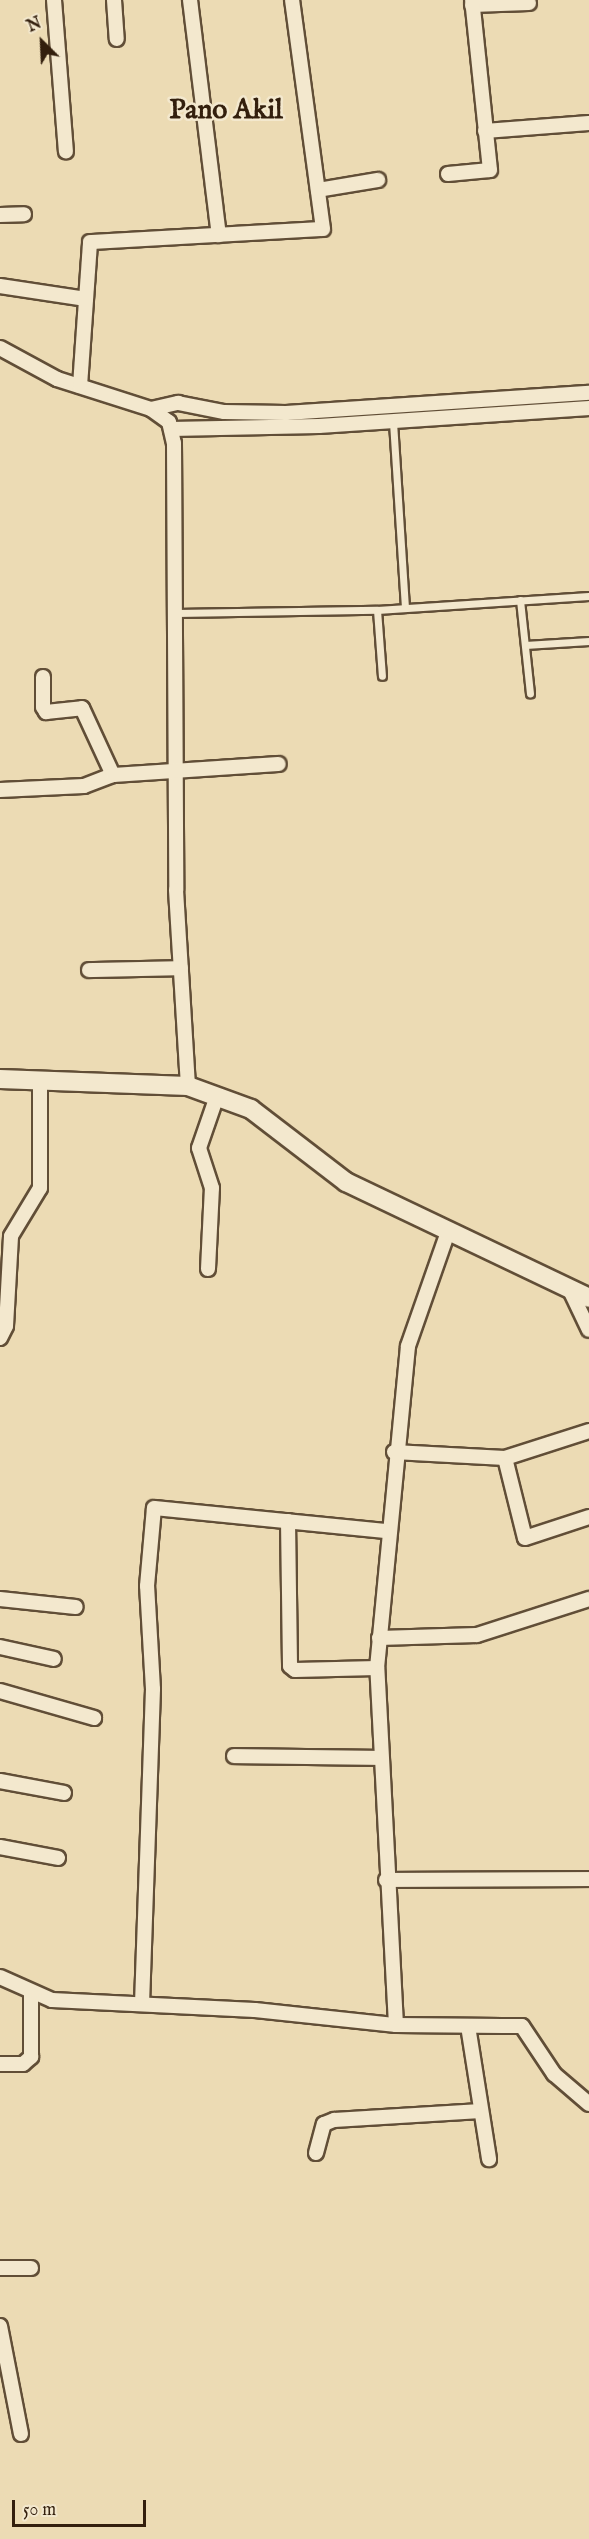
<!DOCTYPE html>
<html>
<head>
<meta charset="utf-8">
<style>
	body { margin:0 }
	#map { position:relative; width:589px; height:2539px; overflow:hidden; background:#ecdbb4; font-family:"IM FELL English",serif }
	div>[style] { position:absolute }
	.roads { filter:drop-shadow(2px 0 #614e37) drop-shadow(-2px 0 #614e37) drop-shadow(0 2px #614e37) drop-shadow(0 -2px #614e37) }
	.service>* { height:7px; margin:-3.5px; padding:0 3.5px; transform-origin:3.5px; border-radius:3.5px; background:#f3e8ce }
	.minor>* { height:14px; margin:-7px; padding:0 7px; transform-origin:7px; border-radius:7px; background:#f3e8ce }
	.tertiary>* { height:18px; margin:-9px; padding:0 9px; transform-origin:9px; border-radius:9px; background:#f3e8ce }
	span { translate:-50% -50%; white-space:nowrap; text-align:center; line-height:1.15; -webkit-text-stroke:5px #f3e8ce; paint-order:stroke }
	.town-label { font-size:28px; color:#331f0d; font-weight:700 }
	.north { position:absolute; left:12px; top:12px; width:60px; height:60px; -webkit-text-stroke:4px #f3e8ce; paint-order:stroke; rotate:336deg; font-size:16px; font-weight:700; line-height:24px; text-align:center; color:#331f0d }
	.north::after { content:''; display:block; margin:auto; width:21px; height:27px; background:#331f0d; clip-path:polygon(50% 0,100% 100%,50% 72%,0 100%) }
	.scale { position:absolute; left:12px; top:2500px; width:134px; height:27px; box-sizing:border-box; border:3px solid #331f0d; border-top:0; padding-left:8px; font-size:18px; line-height:21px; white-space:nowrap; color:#331f0d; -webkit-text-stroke:4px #f3e8ce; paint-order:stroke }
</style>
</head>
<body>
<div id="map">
	<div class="roads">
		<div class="service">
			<div style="left:393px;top:422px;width:186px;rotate:86.3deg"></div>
			<div style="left:520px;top:600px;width:94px;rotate:83.9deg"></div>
			<div style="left:377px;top:610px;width:66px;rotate:85.7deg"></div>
			<div style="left:176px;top:613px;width:201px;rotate:-0.9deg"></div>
			<div style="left:377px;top:610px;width:212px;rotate:-3.8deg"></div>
			<div style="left:525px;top:645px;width:64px;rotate:-3.6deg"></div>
		</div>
		<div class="minor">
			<div style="left:54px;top:0;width:152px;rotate:85.5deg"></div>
			<div style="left:114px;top:0;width:39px;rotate:86deg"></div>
			<div style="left:190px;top:0;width:237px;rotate:83deg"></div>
			<div style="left:472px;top:5px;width:57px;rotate:-2deg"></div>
			<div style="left:485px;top:131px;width:104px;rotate:-4.4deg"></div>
			<div style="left:448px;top:174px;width:42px;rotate:-5.4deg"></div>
			<div style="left:490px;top:170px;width:171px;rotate:-96deg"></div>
			<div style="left:318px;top:190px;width:61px;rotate:-9.5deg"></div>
			<div style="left:0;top:215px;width:24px;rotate:-2deg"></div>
			<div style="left:0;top:286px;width:87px;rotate:8.6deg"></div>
			<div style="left:0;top:348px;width:65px;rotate:28.5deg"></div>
			<div style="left:57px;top:379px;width:99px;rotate:17.7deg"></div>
			<div style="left:151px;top:409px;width:22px;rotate:36deg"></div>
			<div style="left:169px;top:422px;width:22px;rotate:77deg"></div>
			<div style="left:174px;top:443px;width:447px;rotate:89.7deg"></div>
			<div style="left:176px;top:890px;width:196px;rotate:86.5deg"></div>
			<div style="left:80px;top:386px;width:144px;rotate:-86deg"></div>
			<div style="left:90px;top:242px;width:233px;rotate:-3.2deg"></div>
			<div style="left:323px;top:229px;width:231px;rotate:-97.7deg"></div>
			<div style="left:151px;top:409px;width:28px;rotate:-13deg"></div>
			<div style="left:178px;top:403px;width:47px;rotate:11.1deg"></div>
			<div style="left:224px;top:412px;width:62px;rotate:0.9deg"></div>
			<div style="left:286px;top:413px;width:304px;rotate:-3.8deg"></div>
			<div style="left:171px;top:429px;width:148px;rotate:-1.2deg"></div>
			<div style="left:319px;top:426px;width:271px;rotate:-3.8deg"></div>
			<div style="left:43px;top:677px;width:30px;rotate:90deg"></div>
			<div style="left:43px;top:707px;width:6px;rotate:59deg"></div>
			<div style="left:46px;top:712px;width:36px;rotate:-6deg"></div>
			<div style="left:82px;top:708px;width:74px;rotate:65.2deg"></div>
			<div style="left:0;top:790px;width:84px;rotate:-2.7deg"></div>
			<div style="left:84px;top:786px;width:31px;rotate:-21deg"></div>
			<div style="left:113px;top:775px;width:166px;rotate:-3.8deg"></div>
			<div style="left:89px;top:970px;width:92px;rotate:-1.2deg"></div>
			<div style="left:208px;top:1269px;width:81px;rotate:-87.2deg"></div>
			<div style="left:212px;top:1188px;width:42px;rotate:-108deg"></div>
			<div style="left:199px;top:1148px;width:55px;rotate:-70.9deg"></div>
			<div style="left:570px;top:1290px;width:44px;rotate:64.6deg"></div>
			<div style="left:0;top:1338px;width:13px;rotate:-63deg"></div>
			<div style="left:6px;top:1326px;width:90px;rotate:-86.8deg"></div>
			<div style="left:11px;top:1236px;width:56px;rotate:-58.9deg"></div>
			<div style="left:40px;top:1188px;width:108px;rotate:-90deg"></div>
			<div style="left:394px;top:1452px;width:111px;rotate:3.1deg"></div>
			<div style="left:505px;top:1458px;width:88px;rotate:-17.8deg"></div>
			<div style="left:505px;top:1458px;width:82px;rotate:76deg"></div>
			<div style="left:525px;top:1538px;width:67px;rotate:-18.2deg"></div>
			<div style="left:288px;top:1521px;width:145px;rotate:89.2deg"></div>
			<div style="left:290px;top:1666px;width:6px;rotate:39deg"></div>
			<div style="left:295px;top:1670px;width:82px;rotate:-1.4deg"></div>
			<div style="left:0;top:1599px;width:76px;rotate:6deg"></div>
			<div style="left:379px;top:1638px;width:98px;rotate:-1.8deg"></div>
			<div style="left:477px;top:1635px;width:118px;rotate:-17.8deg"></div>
			<div style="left:0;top:1647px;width:55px;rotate:12.5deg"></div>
			<div style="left:0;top:1691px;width:98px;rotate:16deg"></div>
			<div style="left:234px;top:1756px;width:145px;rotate:0.8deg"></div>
			<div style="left:0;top:1781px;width:65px;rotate:10.6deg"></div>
			<div style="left:0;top:1847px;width:59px;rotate:10.7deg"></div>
			<div style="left:386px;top:1880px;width:203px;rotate:-0.3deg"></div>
			<div style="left:0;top:1977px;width:57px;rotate:23.9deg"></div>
			<div style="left:52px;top:2000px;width:203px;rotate:2.8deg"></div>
			<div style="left:255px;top:2010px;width:142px;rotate:6.1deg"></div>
			<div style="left:396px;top:2025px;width:126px;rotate:0.5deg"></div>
			<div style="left:522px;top:2026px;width:58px;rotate:56.3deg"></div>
			<div style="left:554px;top:2074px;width:46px;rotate:40.6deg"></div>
			<div style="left:142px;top:2004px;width:315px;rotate:-88deg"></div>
			<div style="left:153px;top:1689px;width:103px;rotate:-93.3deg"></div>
			<div style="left:147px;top:1586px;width:78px;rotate:-84.9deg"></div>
			<div style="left:154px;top:1508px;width:233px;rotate:5.7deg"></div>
			<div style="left:396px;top:2025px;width:358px;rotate:-93deg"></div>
			<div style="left:377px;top:1668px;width:323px;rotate:-84.5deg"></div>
			<div style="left:408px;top:1346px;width:121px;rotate:-70.7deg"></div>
			<div style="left:468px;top:2026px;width:135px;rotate:81deg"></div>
			<div style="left:0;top:2064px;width:23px"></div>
			<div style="left:23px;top:2064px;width:11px;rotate:-41deg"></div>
			<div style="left:31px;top:2057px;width:65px;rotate:-90deg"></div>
			<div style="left:316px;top:2153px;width:30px;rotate:-75deg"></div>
			<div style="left:324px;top:2124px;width:11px;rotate:-22deg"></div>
			<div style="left:334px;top:2120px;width:147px;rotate:-3.5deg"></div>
			<div style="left:0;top:2268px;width:31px"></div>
			<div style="left:0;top:2326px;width:110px;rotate:79deg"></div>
		</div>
		<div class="tertiary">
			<div style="left:0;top:1079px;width:188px;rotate:2.1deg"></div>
			<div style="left:188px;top:1086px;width:67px;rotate:20.1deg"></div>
			<div style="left:251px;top:1109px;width:120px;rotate:37.5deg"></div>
			<div style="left:346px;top:1182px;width:269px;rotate:25.5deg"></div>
		</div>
	</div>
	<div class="town-label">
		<span style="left:226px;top:111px">Pano Akil</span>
	</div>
	<div class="north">N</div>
	<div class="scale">50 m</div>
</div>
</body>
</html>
